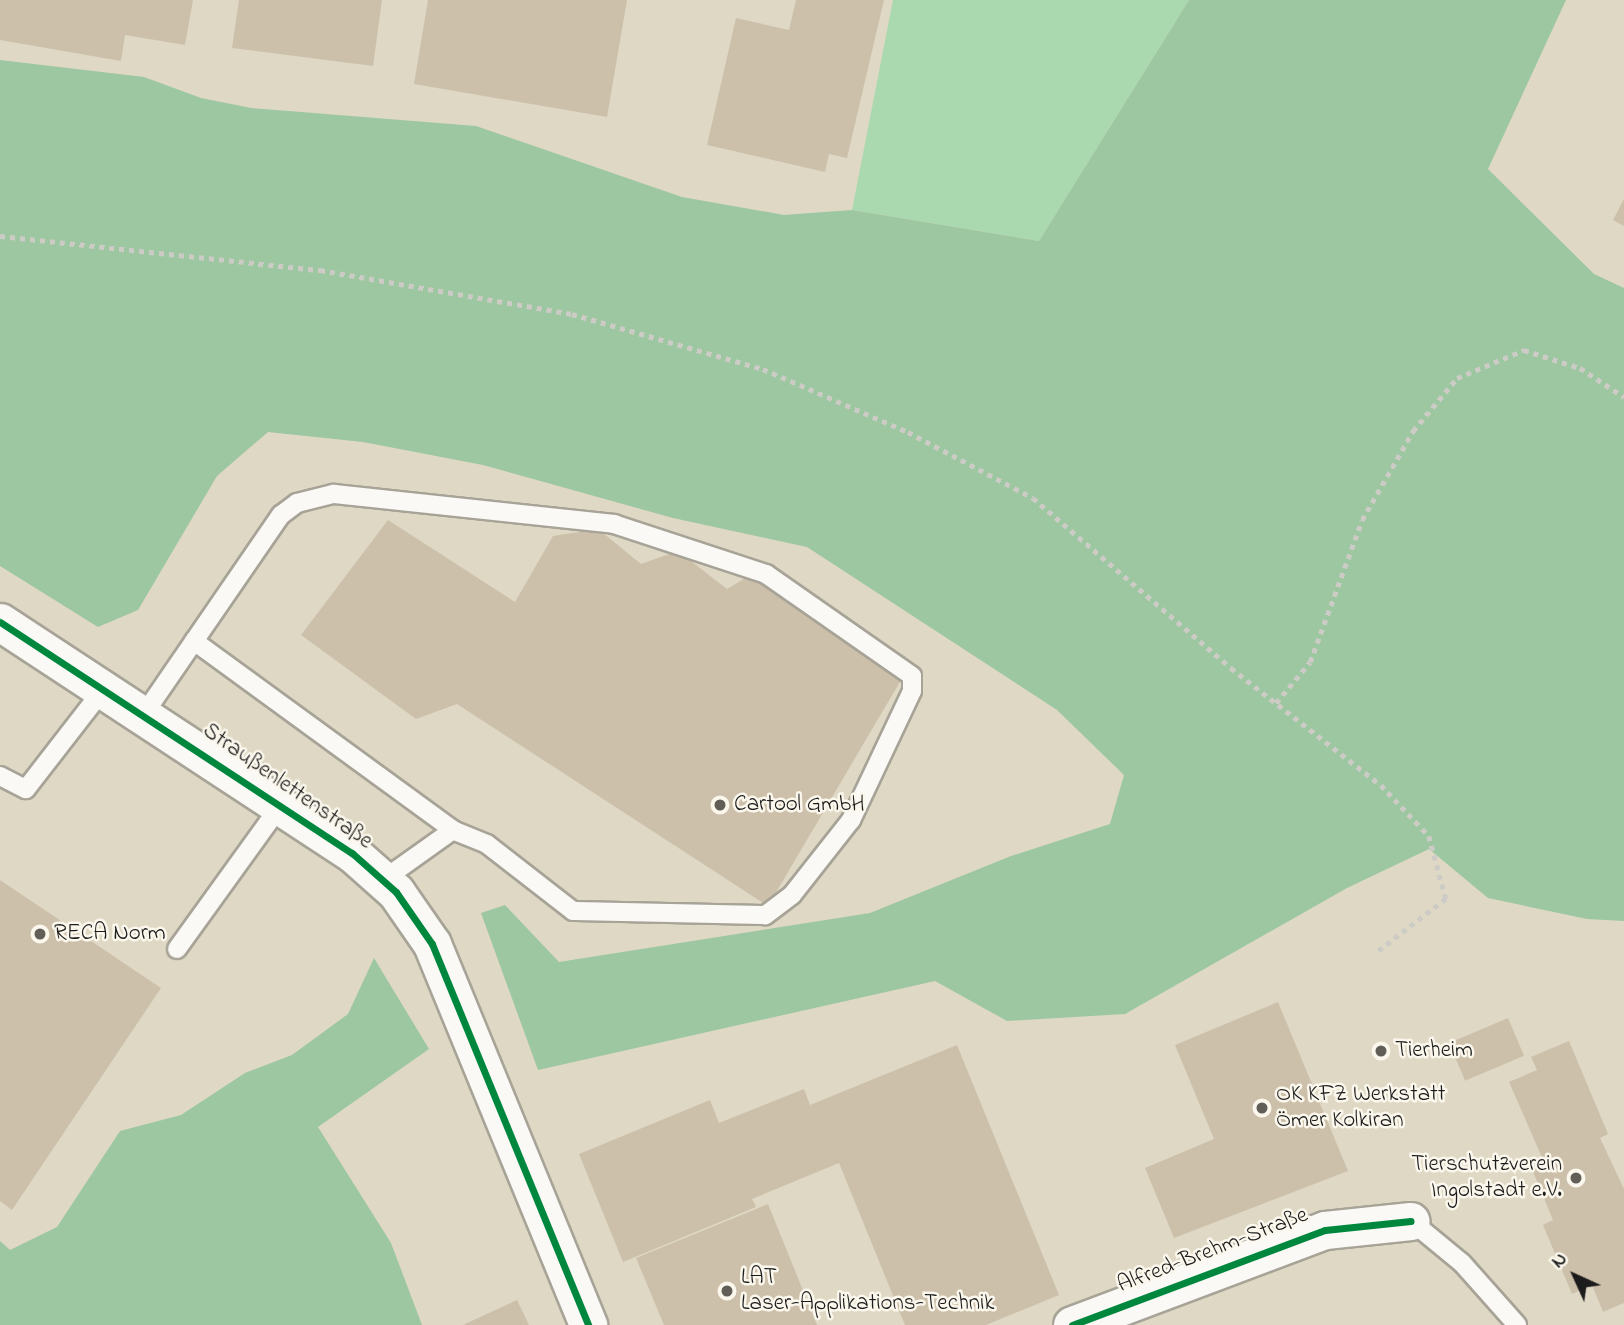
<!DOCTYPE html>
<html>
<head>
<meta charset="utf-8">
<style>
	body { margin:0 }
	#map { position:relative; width:1624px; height:1325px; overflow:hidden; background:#ded8c4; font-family:"Indie Flower",sans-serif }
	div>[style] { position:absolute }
	.green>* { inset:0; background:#abd9af }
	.forest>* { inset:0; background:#9dc7a1 }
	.building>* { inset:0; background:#cdc0ab; transform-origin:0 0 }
	.path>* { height:4.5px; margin-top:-2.25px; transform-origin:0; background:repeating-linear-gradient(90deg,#cdcbc6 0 5px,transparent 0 10px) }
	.roads { filter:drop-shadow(2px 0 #a7a397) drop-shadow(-2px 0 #a7a397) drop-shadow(0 2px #a7a397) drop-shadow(0 -2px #a7a397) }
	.lane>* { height:18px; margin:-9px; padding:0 9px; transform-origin:9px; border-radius:9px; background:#faf9f6 }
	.street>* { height:37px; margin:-18.5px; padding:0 18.5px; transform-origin:18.5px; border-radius:18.5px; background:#faf9f6 }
	.cycleway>* { height:7px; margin:-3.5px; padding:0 3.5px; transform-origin:3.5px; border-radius:3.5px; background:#00873e }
	.dots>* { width:19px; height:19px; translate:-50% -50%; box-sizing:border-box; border:4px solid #fbf7ec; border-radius:50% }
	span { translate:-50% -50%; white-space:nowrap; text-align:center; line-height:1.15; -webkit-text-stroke:5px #fbf7ec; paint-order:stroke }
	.street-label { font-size:23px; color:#1c1c1c }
	.poi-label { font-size:23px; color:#1c1c1c }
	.left { translate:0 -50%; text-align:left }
	.right { translate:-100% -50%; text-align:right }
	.north { position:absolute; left:1540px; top:1241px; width:70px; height:70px; -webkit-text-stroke:5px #fbf7ec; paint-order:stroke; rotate:315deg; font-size:19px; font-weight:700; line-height:28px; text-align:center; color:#1c1c1c }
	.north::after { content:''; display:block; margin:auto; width:24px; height:32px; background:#1c1c1c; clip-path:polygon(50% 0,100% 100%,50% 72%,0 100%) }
</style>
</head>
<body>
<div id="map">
	<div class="green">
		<div style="clip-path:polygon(893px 0,1189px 0,1039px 241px,852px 210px)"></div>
	</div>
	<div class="forest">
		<div style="clip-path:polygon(1189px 0,1566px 0,1488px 169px,1594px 274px,1624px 288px,1624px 921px,1587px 919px,1488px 898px,1429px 849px,1347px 888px,1125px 1014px,1007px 1021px,935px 981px,538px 1070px,481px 913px,505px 905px,559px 962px,870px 913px,1011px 856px,1110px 824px,1124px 775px,1057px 710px,807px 547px,673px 518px,483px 465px,363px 442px,268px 432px,217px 476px,138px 610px,98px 627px,0 566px,0 60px,144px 77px,201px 98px,251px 108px,476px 126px,682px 197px,784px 215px,852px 210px,1039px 241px)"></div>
		<div style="clip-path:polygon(374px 958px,429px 1049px,318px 1127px,391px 1243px,422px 1325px,0 1325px,0 1241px,10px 1250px,57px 1227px,120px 1131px,181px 1115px,245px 1073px,292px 1055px,348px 1014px)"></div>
	</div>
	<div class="building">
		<div style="clip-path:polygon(0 0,193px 0,185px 45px,125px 35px,121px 61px,0 40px)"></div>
		<div style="clip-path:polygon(239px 0,382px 0,373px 66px,232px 48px)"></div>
		<div style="clip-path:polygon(428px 0,627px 0,607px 117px,414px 84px)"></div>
		<div style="clip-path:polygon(796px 0,884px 0,847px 158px,829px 154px,825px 172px,707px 145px,736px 18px,789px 30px)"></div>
		<div style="clip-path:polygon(1624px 199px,1624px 226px,1613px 220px)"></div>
		<div style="clip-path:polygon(388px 520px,515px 602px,553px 536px,598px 529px,641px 564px,678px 551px,727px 589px,754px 573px,904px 675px,768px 906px,457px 704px,416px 719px,301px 635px)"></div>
		<div style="clip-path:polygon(0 880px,161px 988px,12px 1210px,0 1201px)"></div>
		<div style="clip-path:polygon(1278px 1002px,1348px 1171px,1174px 1238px,1145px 1168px,1214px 1139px,1175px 1045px)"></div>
		<div style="left:1508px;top:1018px;width:41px;height:64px;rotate:67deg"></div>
		<div style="clip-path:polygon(1569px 1041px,1608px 1134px,1600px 1138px,1624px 1189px,1624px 1303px,1603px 1312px,1592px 1285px,1572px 1294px,1543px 1225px,1553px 1220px,1531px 1167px,1544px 1162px,1509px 1082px,1537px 1070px,1531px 1057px)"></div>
		<div style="clip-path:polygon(957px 1045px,1059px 1295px,986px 1325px,905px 1325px,839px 1163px,752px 1199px,756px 1207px,623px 1262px,579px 1154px,710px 1100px,719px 1123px,804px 1089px,810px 1105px)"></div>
		<div style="clip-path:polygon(768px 1204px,817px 1325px,664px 1325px,636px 1258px)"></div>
		<div style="clip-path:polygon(517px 1300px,529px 1325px,463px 1325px)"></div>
	</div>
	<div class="path">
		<div style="left:0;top:236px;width:322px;rotate:6.1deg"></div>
		<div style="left:320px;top:270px;width:256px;rotate:9.9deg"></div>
		<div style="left:572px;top:314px;width:199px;rotate:16.1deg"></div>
		<div style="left:763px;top:369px;width:158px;rotate:23.5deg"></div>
		<div style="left:908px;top:432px;width:141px;rotate:27.8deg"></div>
		<div style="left:1033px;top:498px;width:261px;rotate:40.6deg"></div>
		<div style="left:1231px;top:668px;width:190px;rotate:38deg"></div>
		<div style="left:1381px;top:785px;width:70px;rotate:46.7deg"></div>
		<div style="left:1429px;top:836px;width:65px;rotate:74.9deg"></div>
		<div style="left:1446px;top:899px;width:88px;rotate:142.4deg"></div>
		<div style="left:1276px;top:703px;width:53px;rotate:-50.3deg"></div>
		<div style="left:1310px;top:662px;width:151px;rotate:-69.9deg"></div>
		<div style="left:1362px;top:520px;width:103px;rotate:-60.2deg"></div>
		<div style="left:1413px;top:431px;width:69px;rotate:-50.3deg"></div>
		<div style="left:1457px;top:378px;width:73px;rotate:-22.7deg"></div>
		<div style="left:1524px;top:350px;width:59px;rotate:17.8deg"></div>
		<div style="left:1580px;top:368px;width:53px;rotate:33.4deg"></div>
	</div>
	<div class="roads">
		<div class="lane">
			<div style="left:194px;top:641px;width:321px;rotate:36.1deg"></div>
			<div style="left:144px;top:714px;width:242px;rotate:-55.5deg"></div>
			<div style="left:281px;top:515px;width:20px;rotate:-37deg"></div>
			<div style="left:297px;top:503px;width:38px;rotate:-14deg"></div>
			<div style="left:334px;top:494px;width:282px;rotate:6.1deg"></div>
			<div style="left:614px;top:524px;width:160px;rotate:18.2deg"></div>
			<div style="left:766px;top:574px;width:178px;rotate:34.9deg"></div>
			<div style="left:912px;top:676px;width:15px;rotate:90deg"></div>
			<div style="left:912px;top:691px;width:143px;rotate:115.3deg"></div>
			<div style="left:851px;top:820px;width:95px;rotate:128.2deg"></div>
			<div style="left:792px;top:895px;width:34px;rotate:143deg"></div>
			<div style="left:765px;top:915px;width:192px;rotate:-178.8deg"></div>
			<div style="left:573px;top:911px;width:109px;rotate:-142.1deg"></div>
			<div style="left:487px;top:844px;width:37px;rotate:-158deg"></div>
			<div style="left:453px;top:830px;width:86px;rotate:144.5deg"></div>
			<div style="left:0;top:776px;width:29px;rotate:27deg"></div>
			<div style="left:26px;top:789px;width:129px;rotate:-52.2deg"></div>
			<div style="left:177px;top:949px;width:178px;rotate:-54.2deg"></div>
			<div style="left:1411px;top:1221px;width:66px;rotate:39.5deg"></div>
			<div style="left:1462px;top:1263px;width:83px;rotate:48.4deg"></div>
		</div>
		<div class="street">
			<div style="left:0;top:622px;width:421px;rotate:33.3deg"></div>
			<div style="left:352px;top:853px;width:59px;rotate:41.6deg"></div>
			<div style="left:396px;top:892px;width:63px;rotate:55.3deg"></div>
			<div style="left:432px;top:944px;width:412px;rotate:67.7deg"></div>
			<div style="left:1072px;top:1325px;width:270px;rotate:-20.6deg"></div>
			<div style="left:1325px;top:1230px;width:86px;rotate:-6deg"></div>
		</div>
	</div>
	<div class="cycleway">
		<div style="left:0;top:622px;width:421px;rotate:33.3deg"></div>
		<div style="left:352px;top:853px;width:59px;rotate:41.6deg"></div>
		<div style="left:396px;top:892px;width:63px;rotate:55.3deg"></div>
		<div style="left:432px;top:944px;width:412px;rotate:67.7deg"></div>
		<div style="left:1072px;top:1325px;width:270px;rotate:-20.6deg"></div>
		<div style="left:1325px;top:1230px;width:86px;rotate:-6deg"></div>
	</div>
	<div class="dots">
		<div style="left:720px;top:805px;background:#605e57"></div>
		<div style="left:40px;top:934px;background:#605e57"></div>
		<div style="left:1381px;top:1051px;background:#605e57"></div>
		<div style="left:1262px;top:1108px;background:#605e57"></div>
		<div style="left:1576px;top:1178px;background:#605e57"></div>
		<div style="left:727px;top:1291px;background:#605e57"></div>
	</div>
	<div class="street-label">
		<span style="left:287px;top:787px;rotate:35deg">Straußenlettenstraße</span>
		<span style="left:1213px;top:1251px;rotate:-21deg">Alfred-Brehm-Straße</span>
	</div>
	<div class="poi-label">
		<span class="left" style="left:734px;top:805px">Cartool GmbH</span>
		<span class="left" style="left:54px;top:934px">RECA Norm</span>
		<span class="left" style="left:1395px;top:1051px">Tierheim</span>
		<span class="left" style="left:1276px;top:1108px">OK KFZ Werkstatt<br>Ömer Kolkiran</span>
		<span class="right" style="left:1562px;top:1178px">Tierschutzverein<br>Ingolstadt e.V.</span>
		<span class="left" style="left:741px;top:1291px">LAT<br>Laser-Applikations-Technik</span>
	</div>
	<div class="north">N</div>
</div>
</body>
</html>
